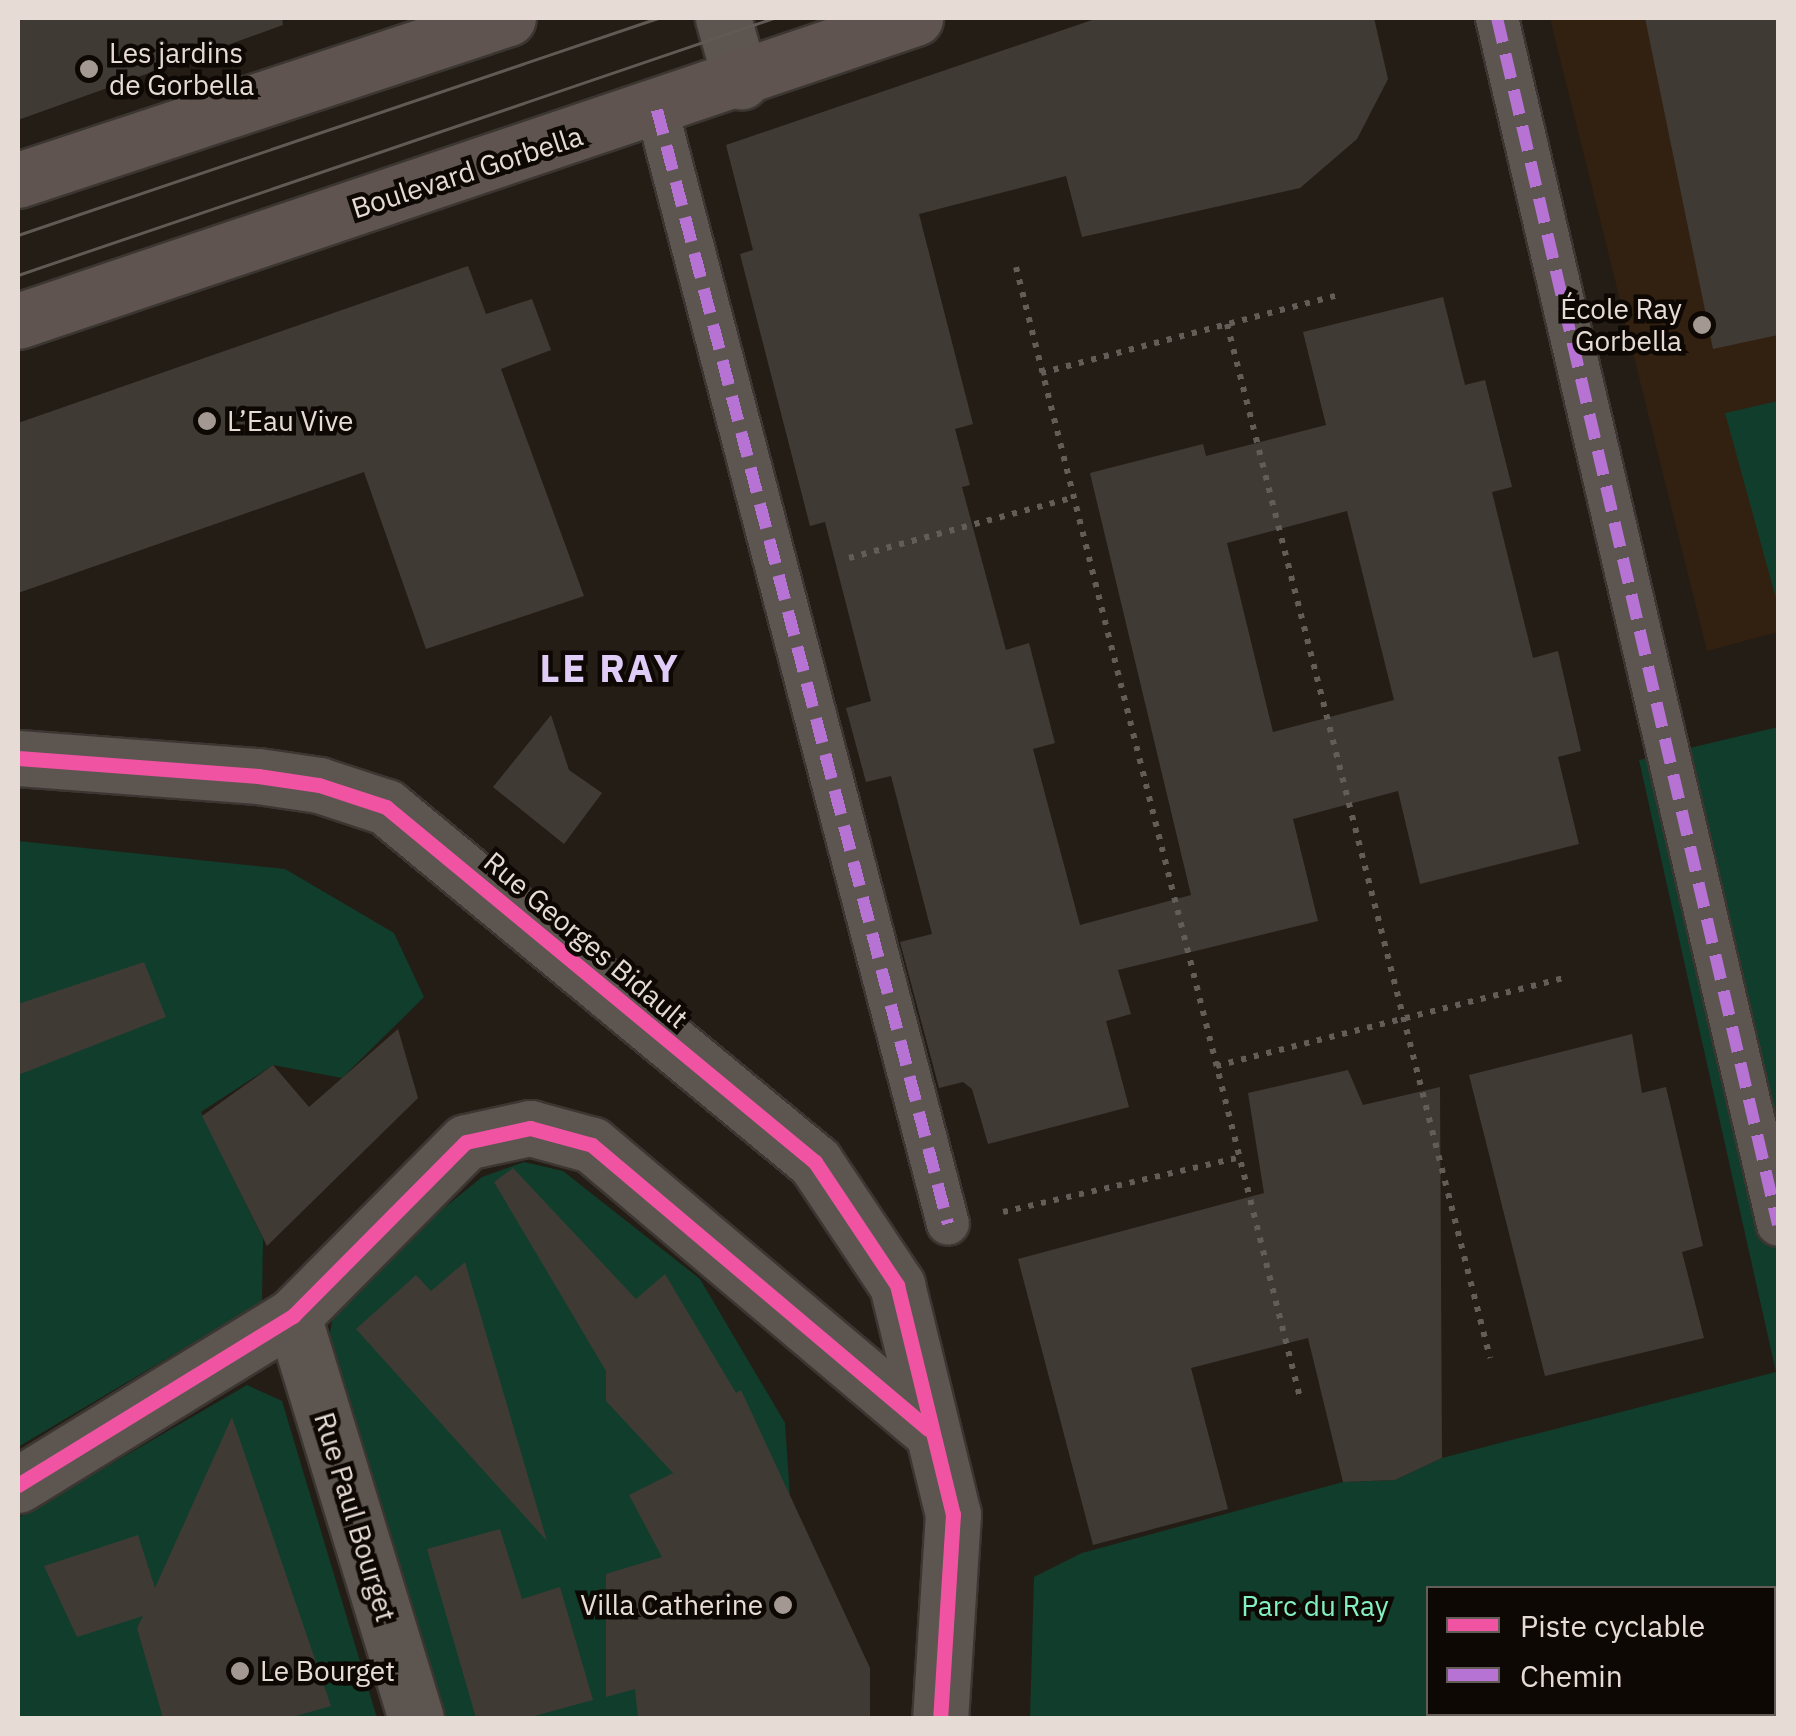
<!DOCTYPE html>
<html>
<head>
<meta charset="utf-8">
<style>
	body { margin:0 }
	#map { position:relative; width:1796px; height:1736px; overflow:hidden; background:#241d16; font-family:"IBM Plex Sans",sans-serif }
	div>[style] { position:absolute }
	.built>* { inset:0; background:#322011 }
	.green>* { inset:0; background:#103d2c }
	.building>* { inset:0; background:#403a35 }
	.path>* { height:6px; margin-top:-3px; transform-origin:0; background:repeating-linear-gradient(90deg,#635d58 0 5px,transparent 0 13px) }
	.roads { filter:drop-shadow(2px 0 #3c3632) drop-shadow(-2px 0 #3c3632) drop-shadow(0 2px #3c3632) drop-shadow(0 -2px #3c3632) }
	.pedestrian>* { height:42px; margin:-21px; padding:0 21px; transform-origin:21px; border-radius:21px; background:#5c5550 }
	.minor>* { height:55px; margin:-27.5px; padding:0 27.5px; transform-origin:27.5px; border-radius:27.5px; background:#5c5550 }
	.primary>* { height:55px; margin:-27.5px; padding:0 27.5px; transform-origin:27.5px; border-radius:27.5px; background:#5f544f }
	.tram>* { height:2.5px; margin:-1.25px; padding:0 1.25px; transform-origin:1.25px; border-radius:1.25px; background:#605954 }
	.quiet>* { height:12px; margin-top:-6px; transform-origin:0; background:repeating-linear-gradient(90deg,#b673d3 0 25px,transparent 0 37px) }
	.cycleway>* { height:15px; margin:-7.5px; padding:0 7.5px; transform-origin:7.5px; border-radius:7.5px; background:#f153a3 }
	.dots>* { width:28px; height:28px; translate:-50% -50%; box-sizing:border-box; border:5px solid #0e0804; border-radius:50% }
	span { translate:-50% -50%; white-space:nowrap; text-align:center; line-height:1.15; -webkit-text-stroke:9px #0e0804; paint-order:stroke }
	.poi-label { font-size:28px; color:#e7dcd5 }
	.left { translate:0 -50%; text-align:left }
	.right { translate:-100% -50%; text-align:right }
	.street-label { font-size:28px; color:#e7dcd5 }
	.park-label { font-size:28px; color:#82f0c1 }
	.district-label { font-size:38px; color:#e0cdf7; font-weight:700; letter-spacing:2.5px }
	.frame { position:absolute; inset:0; border:20px solid #e7dcd5; pointer-events:none }
	.legend { position:absolute; left:1426px; top:1586px; width:350px; height:130px; box-sizing:border-box; background:#0e0804; border:2px solid #655d58; margin:0; padding:12px 18px; list-style:none; font-size:30px; color:#e7dcd5 }
	.legend li { display:flex; align-items:center; gap:20px; height:50px }
	.legend b { width:50px; border:2px solid #655d58 }
</style>
</head>
<body>
<div id="map">
	<div class="built">
		<div style="clip-path:polygon(1550px 18px,1778px 18px,1778px 632px,1707px 651px)"></div>
	</div>
	<div class="green">
		<div style="clip-path:polygon(1778px 401px,1778px 606px,1725px 413px)"></div>
		<div style="clip-path:polygon(evenodd,1778px 727px,1778px 1718px,1030px 1718px,1034px 1577px,1082px 1553px,1343px 1482px,1395px 1480px,1442px 1458px,1776px 1372px,1639px 760px,1778px 727px,1428px 1588px,1774px 1588px,1774px 1714px,1428px 1714px,1428px 1588px)"></div>
		<div style="clip-path:polygon(18px 841px,285px 869px,394px 933px,424px 997px,342px 1078px,273px 1065px,201px 1112px,263px 1239px,262px 1302px,18px 1447px)"></div>
		<div style="clip-path:polygon(524px 1162px,563px 1171px,700px 1279px,785px 1423px,805px 1718px,441px 1718px,328px 1346px,333px 1315px,417px 1230px,482px 1177px)"></div>
		<div style="clip-path:polygon(247px 1385px,282px 1401px,377px 1718px,18px 1718px,18px 1518px)"></div>
	</div>
	<div class="building">
		<div style="clip-path:polygon(18px 18px,282px 18px,283px 25px,18px 120px)"></div>
		<div style="clip-path:polygon(evenodd,1098px 18px,1374px 18px,1388px 79px,1357px 139px,1300px 188px,1082px 237px,1066px 176px,919px 214px,973px 424px,955px 429px,970px 485px,962px 487px,1006px 650px,1029px 643px,1055px 743px,1033px 749px,1080px 925px,1191px 895px,1090px 473px,1203px 444px,1206px 456px,1326px 425px,1303px 332px,1443px 297px,1465px 385px,1485px 380px,1512px 487px,1492px 492px,1533px 658px,1558px 651px,1581px 751px,1558px 757px,1579px 844px,1420px 884px,1398px 791px,1293px 819px,1318px 921px,1118px 970px,1131px 1014px,1106px 1021px,1129px 1107px,988px 1144px,972px 1089px,963px 1082px,939px 1088px,900px 942px,932px 934px,891px 776px,866px 782px,846px 708px,871px 701px,825px 522px,810px 526px,740px 254px,753px 250px,726px 145px,1098px 18px,1347px 511px,1394px 700px,1273px 732px,1227px 543px,1347px 511px)"></div>
		<div style="clip-path:polygon(1645px 18px,1778px 18px,1778px 335px,1713px 349px)"></div>
		<div style="clip-path:polygon(468px 266px,486px 314px,532px 299px,551px 350px,501px 369px,584px 596px,426px 649px,364px 472px,18px 593px,18px 423px)"></div>
		<div style="clip-path:polygon(551px 715px,569px 770px,602px 793px,564px 844px,493px 787px)"></div>
		<div style="clip-path:polygon(144px 962px,166px 1017px,18px 1075px,18px 1004px)"></div>
		<div style="clip-path:polygon(398px 1029px,418px 1098px,267px 1246px,202px 1116px,273px 1065px,309px 1107px)"></div>
		<div style="clip-path:polygon(1632px 1034px,1642px 1093px,1666px 1087px,1703px 1246px,1682px 1252px,1704px 1338px,1545px 1376px,1469px 1075px)"></div>
		<div style="clip-path:polygon(1348px 1070px,1363px 1105px,1440px 1087px,1442px 1458px,1395px 1480px,1343px 1482px,1308px 1338px,1191px 1368px,1228px 1509px,1093px 1545px,1018px 1259px,1264px 1193px,1248px 1093px)"></div>
		<div style="clip-path:polygon(513px 1168px,636px 1299px,665px 1274px,736px 1393px,741px 1390px,870px 1668px,870px 1718px,638px 1718px,635px 1689px,606px 1697px,606px 1574px,662px 1557px,629px 1495px,673px 1473px,606px 1401px,606px 1371px,494px 1182px)"></div>
		<div style="clip-path:polygon(465px 1262px,547px 1541px,356px 1329px,416px 1275px,431px 1291px)"></div>
		<div style="clip-path:polygon(232px 1417px,331px 1706px,289px 1718px,163px 1718px,137px 1628px,143px 1616px,77px 1637px,44px 1566px,138px 1535px,155px 1588px)"></div>
		<div style="clip-path:polygon(500px 1529px,522px 1599px,560px 1587px,593px 1700px,527px 1718px,476px 1718px,427px 1549px)"></div>
	</div>
	<div class="path">
		<div style="left:1016px;top:267px;width:1166px;rotate:75.9deg"></div>
		<div style="left:1227px;top:324px;width:1067px;rotate:75.73deg"></div>
		<div style="left:1041px;top:373px;width:311px;rotate:-14.7deg"></div>
		<div style="left:849px;top:558px;width:231px;rotate:-15.1deg"></div>
		<div style="left:1216px;top:1066px;width:358px;rotate:-14.2deg"></div>
		<div style="left:1003px;top:1212px;width:244px;rotate:-13deg"></div>
		<div style="left:1774px;top:1645px;width:9px;rotate:-63deg"></div>
		<div style="left:1724px;top:1718px;width:6px;rotate:-45deg"></div>
	</div>
	<div class="roads">
		<div class="pedestrian">
			<div style="left:1497px;top:18px;width:1239px;rotate:76.89deg"></div>
			<div style="left:657px;top:110px;width:1151px;rotate:75.36deg"></div>
		</div>
		<div class="minor">
			<div style="left:723px;top:18px;width:66px;rotate:74.1deg"></div>
			<div style="left:18px;top:758px;width:241px;rotate:4.3deg"></div>
			<div style="left:258px;top:776px;width:62px;rotate:8.4deg"></div>
			<div style="left:319px;top:785px;width:71px;rotate:18.2deg"></div>
			<div style="left:386px;top:807px;width:557px;rotate:39.61deg"></div>
			<div style="left:815px;top:1162px;width:148px;rotate:56.3deg"></div>
			<div style="left:897px;top:1285px;width:236px;rotate:76.3deg"></div>
			<div style="left:953px;top:1514px;width:204px;rotate:93.6deg"></div>
			<div style="left:293px;top:1316px;width:420px;rotate:73deg"></div>
			<div style="left:18px;top:1485px;width:323px;rotate:-31.6deg"></div>
			<div style="left:293px;top:1316px;width:245px;rotate:-45.2deg"></div>
			<div style="left:466px;top:1142px;width:66px;rotate:-12.3deg"></div>
			<div style="left:530px;top:1128px;width:64px;rotate:15.3deg"></div>
			<div style="left:592px;top:1145px;width:440px;rotate:40.2deg"></div>
		</div>
		<div class="primary">
			<div style="left:18px;top:180px;width:516px;rotate:-18.29deg"></div>
			<div style="left:18px;top:321px;width:947px;rotate:-18.66deg"></div>
		</div>
	</div>
	<div class="tram">
		<div style="left:18px;top:235px;width:676px;rotate:-18.73deg"></div>
		<div style="left:18px;top:275px;width:798px;rotate:-18.78deg"></div>
	</div>
	<div class="quiet">
		<div style="left:1497px;top:18px;width:1239px;rotate:76.89deg"></div>
		<div style="left:657px;top:110px;width:1151px;rotate:75.36deg"></div>
	</div>
	<div class="cycleway">
		<div style="left:18px;top:758px;width:241px;rotate:4.3deg"></div>
		<div style="left:258px;top:776px;width:62px;rotate:8.4deg"></div>
		<div style="left:319px;top:785px;width:71px;rotate:18.2deg"></div>
		<div style="left:386px;top:807px;width:557px;rotate:39.61deg"></div>
		<div style="left:815px;top:1162px;width:148px;rotate:56.3deg"></div>
		<div style="left:897px;top:1285px;width:236px;rotate:76.3deg"></div>
		<div style="left:953px;top:1514px;width:204px;rotate:93.6deg"></div>
		<div style="left:18px;top:1485px;width:323px;rotate:-31.6deg"></div>
		<div style="left:293px;top:1316px;width:245px;rotate:-45.2deg"></div>
		<div style="left:466px;top:1142px;width:66px;rotate:-12.3deg"></div>
		<div style="left:530px;top:1128px;width:64px;rotate:15.3deg"></div>
		<div style="left:592px;top:1145px;width:440px;rotate:40.2deg"></div>
	</div>
	<div class="dots">
		<div style="left:89px;top:69px;background:#a39992"></div>
		<div style="left:1702px;top:325px;background:#a39992"></div>
		<div style="left:207px;top:421px;background:#a39992"></div>
		<div style="left:783px;top:1605px;background:#a39992"></div>
		<div style="left:240px;top:1671px;background:#a39992"></div>
	</div>
	<div class="poi-label">
		<span class="left" style="left:109px;top:69px">Les jardins<br>de Gorbella</span>
		<span class="right" style="left:1682px;top:325px">École Ray<br>Gorbella</span>
		<span class="left" style="left:227px;top:421px">L’Eau Vive</span>
		<span class="right" style="left:763px;top:1605px">Villa Catherine</span>
		<span class="left" style="left:260px;top:1671px">Le Bourget</span>
	</div>
	<div class="street-label">
		<span style="left:467px;top:172px;rotate:-18deg">Boulevard Gorbella</span>
		<span style="left:586px;top:940px;rotate:40deg">Rue Georges Bidault</span>
		<span style="left:355px;top:1517px;rotate:73deg">Rue Paul Bourget</span>
	</div>
	<div class="park-label">
		<span style="left:1315px;top:1606px">Parc du Ray</span>
	</div>
	<div class="district-label">
		<span style="left:610px;top:668px">LE RAY</span>
	</div>
	<div class="frame"></div>
	<ul class="legend">
	<li><b style="height:12px;background:#f153a3"></b>Piste cyclable</li>
	<li><b style="height:12px;background:#b673d3"></b>Chemin</li>
	</ul>
</div>
</body>
</html>
